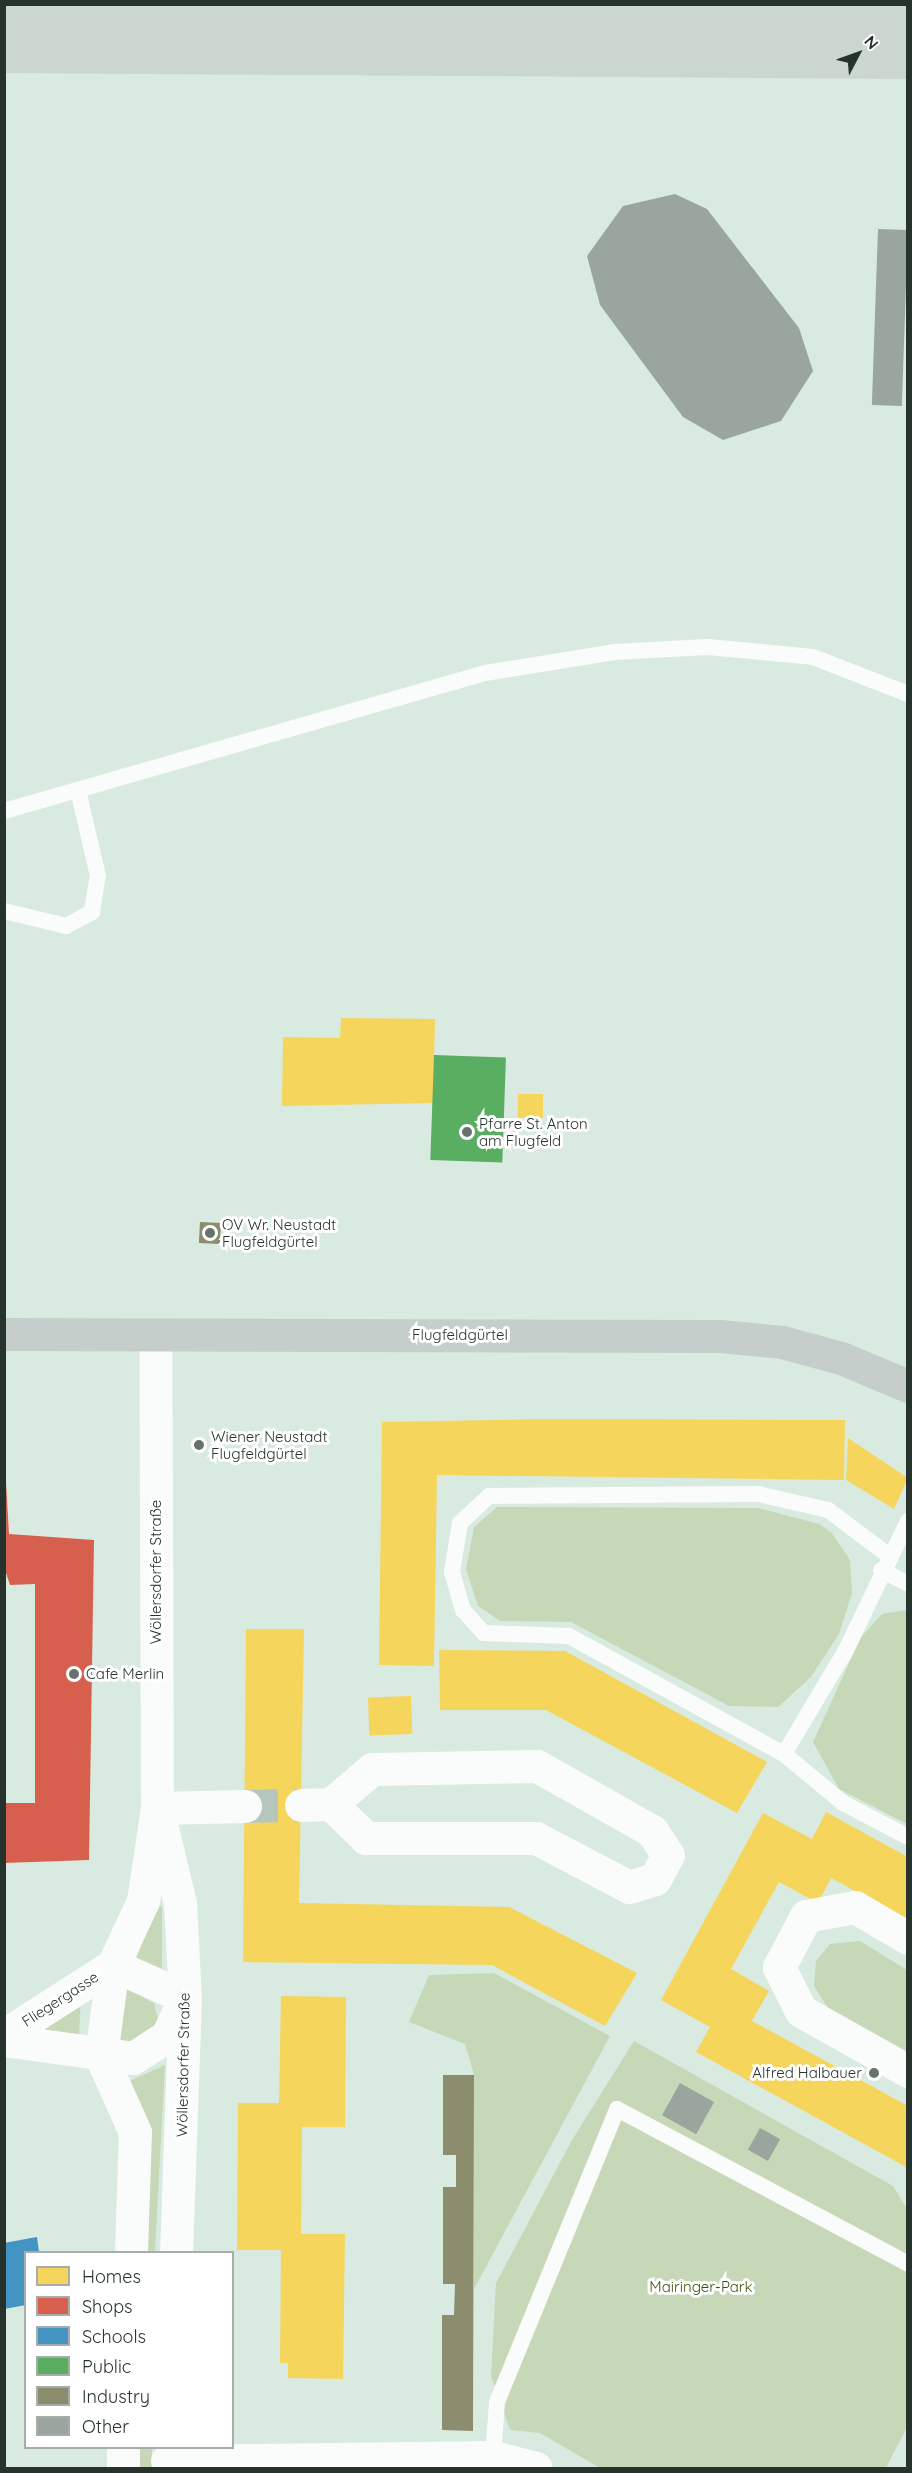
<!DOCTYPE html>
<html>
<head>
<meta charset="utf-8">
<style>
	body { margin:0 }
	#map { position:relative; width:912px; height:2473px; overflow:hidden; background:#d9ebe0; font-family:Quicksand,sans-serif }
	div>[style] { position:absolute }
	.green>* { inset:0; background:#c7d8b8; transform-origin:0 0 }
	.homes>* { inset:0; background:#f6d55c; transform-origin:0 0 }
	.shops>* { inset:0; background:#d6604d }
	.schools>* { inset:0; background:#4393c3 }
	.public>* { inset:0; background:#5aae61; transform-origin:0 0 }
	.industry>* { inset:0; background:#8c8c6e; transform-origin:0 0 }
	.taxiway>* { height:99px; margin:-49.5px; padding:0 49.5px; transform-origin:49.5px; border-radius:49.5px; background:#cad6cf }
	.building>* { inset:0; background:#9aa69d; transform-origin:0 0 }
	.street-tunnel>* { height:33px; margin-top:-16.5px; transform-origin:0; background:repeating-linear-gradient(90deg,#b5c6bc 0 33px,transparent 0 49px) }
	.lane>* { height:16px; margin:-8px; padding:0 8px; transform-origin:8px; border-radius:8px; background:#f9fcfa }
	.street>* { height:33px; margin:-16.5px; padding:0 16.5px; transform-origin:16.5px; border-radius:16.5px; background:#f9fcfa }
	.secondary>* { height:33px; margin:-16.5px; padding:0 16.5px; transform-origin:16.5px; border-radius:16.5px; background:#c6cecc }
	.dots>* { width:16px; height:16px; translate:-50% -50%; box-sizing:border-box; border:3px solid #fff; border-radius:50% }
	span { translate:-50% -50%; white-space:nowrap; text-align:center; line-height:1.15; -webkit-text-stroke:6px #fff; paint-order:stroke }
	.poi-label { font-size:15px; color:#26332c }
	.left { translate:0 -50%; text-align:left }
	.right { translate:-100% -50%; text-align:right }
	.street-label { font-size:15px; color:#26332c }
	.park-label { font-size:15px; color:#3e4c0f }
	.frame { position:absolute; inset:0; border:6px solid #26332c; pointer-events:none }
	.legend { position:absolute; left:24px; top:2251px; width:210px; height:198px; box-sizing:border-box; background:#fff; border:2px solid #a8adab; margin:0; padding:8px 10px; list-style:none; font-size:18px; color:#26332c }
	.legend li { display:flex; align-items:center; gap:12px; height:30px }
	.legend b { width:30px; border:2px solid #a8adab }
	.north { position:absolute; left:828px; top:24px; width:60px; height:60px; -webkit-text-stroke:4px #fff; paint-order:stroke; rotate:49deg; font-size:16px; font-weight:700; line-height:24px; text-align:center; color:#26332c }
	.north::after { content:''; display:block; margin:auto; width:21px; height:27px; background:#26332c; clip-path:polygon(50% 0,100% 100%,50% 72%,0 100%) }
</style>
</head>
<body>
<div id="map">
	<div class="green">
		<div style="clip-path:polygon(497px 1507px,758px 1508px,819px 1524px,832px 1533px,850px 1560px,852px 1593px,839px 1634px,811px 1677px,778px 1707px,729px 1706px,571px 1622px,500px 1621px,478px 1606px,466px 1569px,474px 1527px)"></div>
		<div style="clip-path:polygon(907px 1610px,907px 1824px,839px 1789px,813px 1742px,861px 1637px,882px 1614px)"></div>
		<div style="clip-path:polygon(158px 1903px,162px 1907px,162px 1975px,136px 1959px)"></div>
		<div style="clip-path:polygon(860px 1941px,907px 1970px,907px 2054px,830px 2011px,814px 1986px,816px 1961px,830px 1944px)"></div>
		<div style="clip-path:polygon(494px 1973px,610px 2036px,474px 2289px,474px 2075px,465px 2044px,409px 2022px,429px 1975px)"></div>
		<div style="clip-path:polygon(124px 1987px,154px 2003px,158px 2020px,148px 2034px,120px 2045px,117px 2013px)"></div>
		<div style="clip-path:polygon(81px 1995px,79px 2037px,42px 2033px,39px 2019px)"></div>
		<div style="clip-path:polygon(634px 2041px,893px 2186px,907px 2209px,907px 2427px,886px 2468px,600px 2468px,540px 2433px,510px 2430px,491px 2376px,496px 2283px,572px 2140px)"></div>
		<div style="clip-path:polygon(165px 2065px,155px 2252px,145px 2252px,127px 2082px)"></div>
		<div style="left:140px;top:2448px;width:12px;height:20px"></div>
	</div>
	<div class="homes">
		<div style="clip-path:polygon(341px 1018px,435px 1019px,433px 1103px,282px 1106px,283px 1037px,340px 1038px)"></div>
		<div style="left:518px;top:1094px;width:25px;height:24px"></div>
		<div style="clip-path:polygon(547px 1419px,845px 1420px,844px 1480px,437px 1475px,434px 1666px,379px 1665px,382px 1422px)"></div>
		<div style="clip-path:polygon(848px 1438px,908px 1478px,894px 1509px,846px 1480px)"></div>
		<div style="clip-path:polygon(246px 1629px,304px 1629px,299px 1903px,509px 1907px,637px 1973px,605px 2026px,492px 1965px,243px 1962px)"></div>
		<div style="clip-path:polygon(439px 1650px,565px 1651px,767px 1762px,737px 1813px,546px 1710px,440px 1710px)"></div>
		<div style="left:411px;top:1696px;width:38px;height:43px;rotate:88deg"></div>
		<div style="clip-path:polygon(826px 1812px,908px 1857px,908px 1920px,831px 1878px,818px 1903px,779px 1882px,731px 1969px,769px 1991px,752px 2021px,908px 2106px,908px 2168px,696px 2052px,710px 2027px,661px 2000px,763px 1813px,812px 1839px)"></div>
		<div style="clip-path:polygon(281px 1996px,346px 1997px,345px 2127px,302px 2127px,301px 2234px,345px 2234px,343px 2379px,288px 2378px,288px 2363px,280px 2363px,281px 2250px,237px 2250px,238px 2103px,279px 2103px)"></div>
	</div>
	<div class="shops">
		<div style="clip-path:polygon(4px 1447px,9px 1534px,94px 1540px,89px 1860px,4px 1863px,4px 1803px,35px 1803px,35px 1584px,10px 1585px,4px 1567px)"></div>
	</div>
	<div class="schools">
		<div style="clip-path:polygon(37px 2237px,39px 2252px,26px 2252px,26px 2305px,4px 2309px,4px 2243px)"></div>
	</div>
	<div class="public">
		<div style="left:434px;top:1055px;width:72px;height:105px;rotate:2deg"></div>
	</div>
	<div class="industry">
		<div style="left:200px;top:1222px;width:21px;height:21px;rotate:3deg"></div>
		<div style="clip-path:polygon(443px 2075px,474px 2075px,473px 2431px,442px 2430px,442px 2315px,454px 2315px,455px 2284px,443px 2284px,443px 2187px,456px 2187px,456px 2155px,443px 2155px)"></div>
	</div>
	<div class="taxiway">
		<div style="left:4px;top:23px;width:904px;rotate:0.38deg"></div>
	</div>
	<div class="building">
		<div style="clip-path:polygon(675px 194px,707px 209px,799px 328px,813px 371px,781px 421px,723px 440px,683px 417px,600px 305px,587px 256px,623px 206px)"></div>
		<div style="left:878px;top:229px;width:30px;height:176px;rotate:2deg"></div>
		<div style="left:680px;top:2083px;width:39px;height:37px;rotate:29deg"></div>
		<div style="left:760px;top:2128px;width:23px;height:25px;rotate:29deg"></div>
	</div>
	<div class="street-tunnel">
		<div style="left:245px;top:1806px;width:56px;rotate:-1deg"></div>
	</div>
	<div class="lane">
		<div style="left:4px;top:811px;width:500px;rotate:-16.01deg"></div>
		<div style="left:485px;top:673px;width:131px;rotate:-9.2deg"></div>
		<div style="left:614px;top:652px;width:94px;rotate:-3deg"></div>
		<div style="left:708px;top:647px;width:105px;rotate:5.4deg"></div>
		<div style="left:813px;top:657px;width:102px;rotate:21.3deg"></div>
		<div style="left:4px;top:911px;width:64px;rotate:13.6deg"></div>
		<div style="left:66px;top:926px;width:30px;rotate:-28deg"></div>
		<div style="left:92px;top:912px;width:36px;rotate:-81deg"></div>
		<div style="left:98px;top:876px;width:88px;rotate:-103.1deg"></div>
		<div style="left:888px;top:1555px;width:75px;rotate:-143.1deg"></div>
		<div style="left:828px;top:1510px;width:72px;rotate:-167.1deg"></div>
		<div style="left:758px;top:1494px;width:269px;rotate:179.6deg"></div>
		<div style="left:489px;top:1496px;width:40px;rotate:137deg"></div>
		<div style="left:460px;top:1523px;width:50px;rotate:99.3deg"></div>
		<div style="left:452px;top:1572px;width:40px;rotate:74deg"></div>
		<div style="left:463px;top:1610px;width:31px;rotate:48deg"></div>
		<div style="left:484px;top:1633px;width:85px;rotate:2deg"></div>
		<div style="left:569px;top:1636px;width:245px;rotate:28.8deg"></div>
		<div style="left:784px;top:1754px;width:77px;rotate:39.7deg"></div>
		<div style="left:843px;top:1803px;width:73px;rotate:27.6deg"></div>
		<div style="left:881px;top:1570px;width:30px;rotate:27deg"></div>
		<div style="left:784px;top:1754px;width:121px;rotate:-59.2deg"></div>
		<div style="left:846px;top:1650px;width:143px;rotate:-64.3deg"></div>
		<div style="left:493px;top:2457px;width:55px;rotate:-85.8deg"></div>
		<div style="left:497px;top:2402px;width:317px;rotate:-67.7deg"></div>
		<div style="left:617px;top:2109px;width:330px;rotate:28deg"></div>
	</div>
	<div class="street">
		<div style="left:301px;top:1805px;width:30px;rotate:-2deg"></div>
		<div style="left:331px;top:1804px;width:49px;rotate:44.2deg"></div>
		<div style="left:366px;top:1838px;width:170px"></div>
		<div style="left:536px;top:1838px;width:105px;rotate:27.8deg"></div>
		<div style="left:629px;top:1887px;width:27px;rotate:-17deg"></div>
		<div style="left:655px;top:1879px;width:27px;rotate:-62deg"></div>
		<div style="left:668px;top:1855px;width:29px;rotate:-124deg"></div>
		<div style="left:652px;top:1831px;width:132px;rotate:-150.5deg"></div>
		<div style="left:537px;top:1766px;width:165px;rotate:179deg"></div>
		<div style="left:372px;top:1769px;width:54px;rotate:139.5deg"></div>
		<div style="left:157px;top:1808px;width:88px;rotate:-1.3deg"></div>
		<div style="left:161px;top:1824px;width:81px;rotate:76.5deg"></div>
		<div style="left:180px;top:1903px;width:94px;rotate:87deg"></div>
		<div style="left:185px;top:1997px;width:255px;rotate:92deg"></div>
		<div style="left:908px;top:1938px;width:61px;rotate:-149.7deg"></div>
		<div style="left:855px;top:1907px;width:50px;rotate:169.6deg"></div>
		<div style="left:806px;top:1916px;width:58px;rotate:117.9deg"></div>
		<div style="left:779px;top:1967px;width:49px;rotate:63.4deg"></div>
		<div style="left:801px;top:2011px;width:123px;rotate:29.3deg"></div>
		<div style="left:113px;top:1965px;width:79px;rotate:24deg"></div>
		<div style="left:4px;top:2035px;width:130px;rotate:-32.7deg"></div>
		<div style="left:4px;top:2040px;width:130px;rotate:7.9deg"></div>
		<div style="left:133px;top:2058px;width:40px;rotate:-32.9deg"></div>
		<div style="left:167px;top:2036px;width:38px;rotate:-65deg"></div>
		<div style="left:131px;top:2252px;width:120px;rotate:-88.1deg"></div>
		<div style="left:135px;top:2132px;width:83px;rotate:-114.1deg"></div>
		<div style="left:101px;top:2056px;width:92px;rotate:-82.5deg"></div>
		<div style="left:113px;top:1965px;width:71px;rotate:-64.9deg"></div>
		<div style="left:143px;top:1901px;width:94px;rotate:-81.4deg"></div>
		<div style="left:157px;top:1808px;width:472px;rotate:-90.2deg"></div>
		<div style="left:123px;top:2448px;width:20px;rotate:90deg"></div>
		<div style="left:167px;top:2461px;width:326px;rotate:-0.7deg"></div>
		<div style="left:493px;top:2457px;width:44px;rotate:14.3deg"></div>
	</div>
	<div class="secondary">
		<div style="left:4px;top:1334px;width:716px;rotate:0.16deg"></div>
		<div style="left:720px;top:1336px;width:62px;rotate:5.5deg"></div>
		<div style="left:782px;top:1342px;width:61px;rotate:15.2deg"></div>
		<div style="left:841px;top:1358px;width:73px;rotate:22.7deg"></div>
	</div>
	<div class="dots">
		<div style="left:467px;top:1132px;background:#65736b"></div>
		<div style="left:210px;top:1233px;background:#65736b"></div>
		<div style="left:199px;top:1445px;background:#65736b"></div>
		<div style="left:74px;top:1674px;background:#65736b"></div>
		<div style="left:874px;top:2073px;background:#65736b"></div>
	</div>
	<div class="poi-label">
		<span class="left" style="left:479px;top:1132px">Pfarre St. Anton<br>am Flugfeld</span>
		<span class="left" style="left:222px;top:1233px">OV Wr. Neustadt<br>Flugfeldgürtel</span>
		<span class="left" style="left:211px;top:1445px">Wiener Neustadt<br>Flugfeldgürtel</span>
		<span class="left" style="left:86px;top:1674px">Cafe Merlin</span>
		<span class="right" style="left:862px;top:2073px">Alfred Halbauer</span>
	</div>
	<div class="street-label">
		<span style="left:460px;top:1335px">Flugfeldgürtel</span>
		<span style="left:156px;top:1572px;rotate:-90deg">Wöllersdorfer Straße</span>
		<span style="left:60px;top:1999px;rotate:-33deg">Fliegergasse</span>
		<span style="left:183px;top:2065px;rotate:-89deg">Wöllersdorfer Straße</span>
	</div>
	<div class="park-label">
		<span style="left:701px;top:2287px">Mairinger-Park</span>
	</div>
	<div class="frame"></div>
	<ul class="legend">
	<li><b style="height:16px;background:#f6d55c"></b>Homes</li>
	<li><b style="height:16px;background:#d6604d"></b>Shops</li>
	<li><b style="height:16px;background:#4393c3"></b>Schools</li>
	<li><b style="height:16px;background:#5aae61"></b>Public</li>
	<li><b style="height:16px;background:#8c8c6e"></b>Industry</li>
	<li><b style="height:16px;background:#9aa69d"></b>Other</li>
	</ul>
	<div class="north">N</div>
</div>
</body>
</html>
